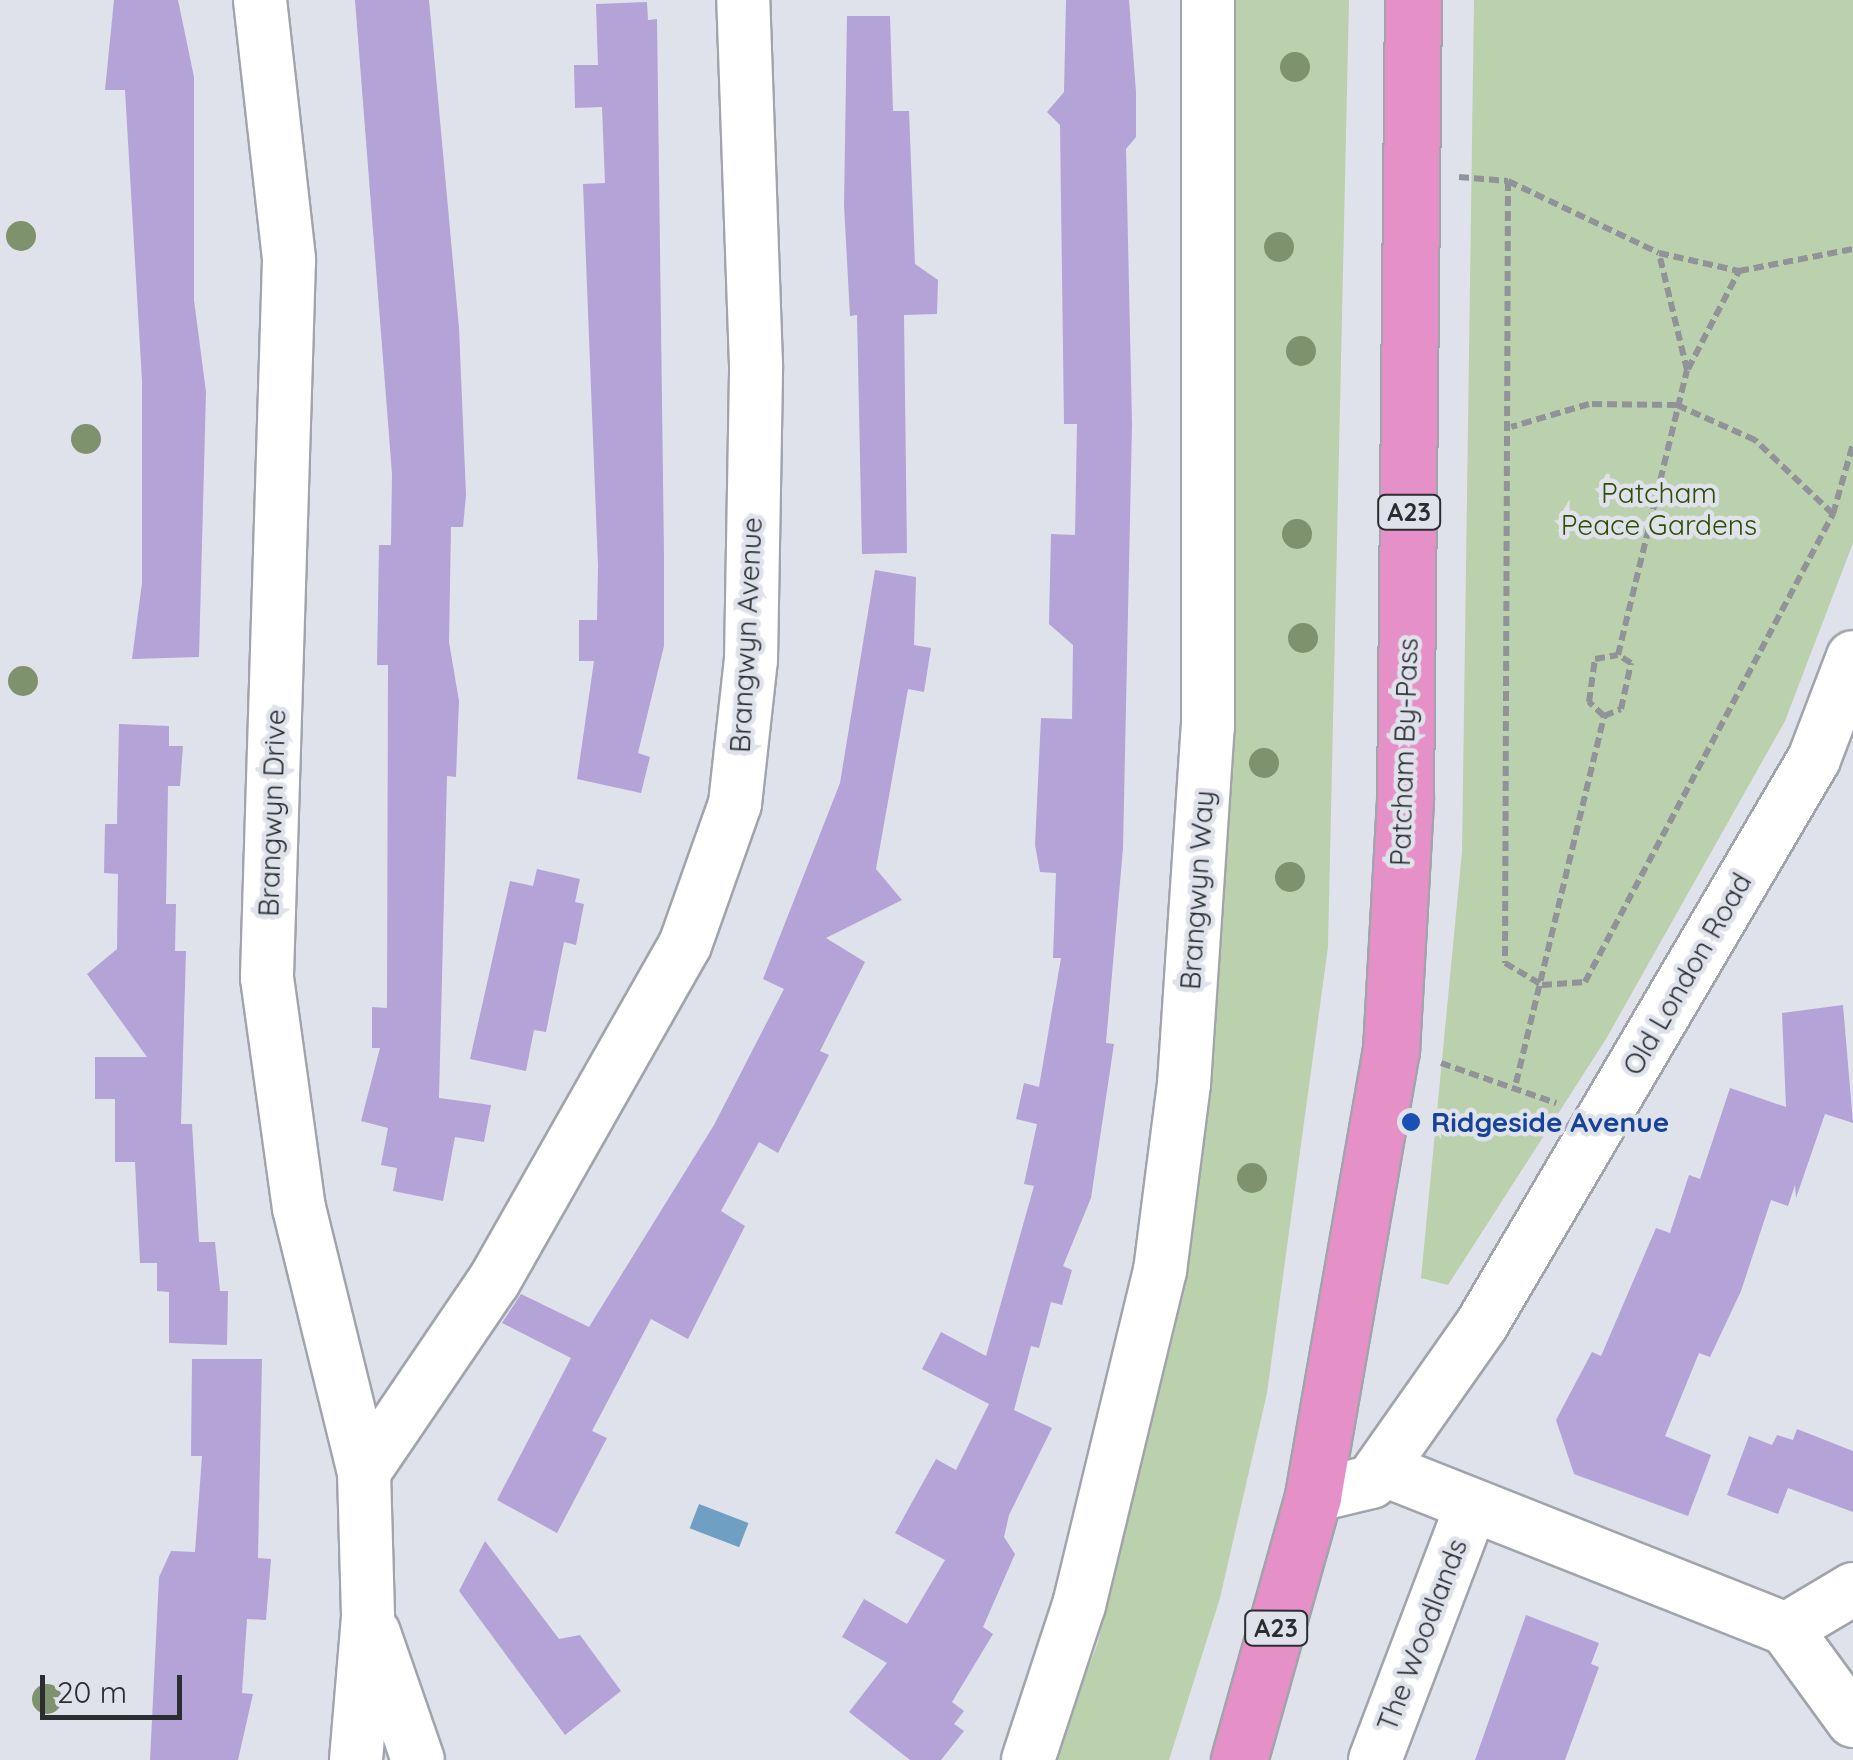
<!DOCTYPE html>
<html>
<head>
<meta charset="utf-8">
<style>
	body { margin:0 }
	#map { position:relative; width:1853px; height:1760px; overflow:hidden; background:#dfe2ea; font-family:Quicksand,sans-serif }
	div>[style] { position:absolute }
	.green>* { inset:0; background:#bbd0ad }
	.water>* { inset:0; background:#6f9fc3; transform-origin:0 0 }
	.building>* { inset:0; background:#b3a3d7 }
	.path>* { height:6px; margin-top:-3px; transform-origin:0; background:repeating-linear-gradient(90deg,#909398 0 10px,transparent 0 15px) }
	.roads { filter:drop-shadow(2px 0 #a2a4ac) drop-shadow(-2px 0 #a2a4ac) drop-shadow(0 2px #a2a4ac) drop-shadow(0 -2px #a2a4ac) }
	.minor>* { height:52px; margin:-26px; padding:0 26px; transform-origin:26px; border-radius:26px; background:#fff }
	.highway>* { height:55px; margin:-27.5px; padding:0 27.5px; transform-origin:27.5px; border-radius:27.5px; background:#e690c8 }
	.trees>* { width:30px; height:30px; margin:-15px; border-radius:50%; background:#7d926d }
	.dots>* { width:28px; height:28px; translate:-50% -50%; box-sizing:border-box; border:5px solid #dfe2ea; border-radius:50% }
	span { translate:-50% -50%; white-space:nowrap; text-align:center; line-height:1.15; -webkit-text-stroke:9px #dfe2ea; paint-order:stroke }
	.shield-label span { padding:2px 8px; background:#dfe2ea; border:2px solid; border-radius:8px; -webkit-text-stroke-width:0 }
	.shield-label { font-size:25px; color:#2c2d30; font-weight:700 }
	.park-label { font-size:28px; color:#2d5007 }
	.street-label { font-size:28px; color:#2c2d30 }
	.transit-label { font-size:28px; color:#164399; font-weight:700 }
	.left { translate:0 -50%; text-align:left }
	.scale { position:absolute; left:40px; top:1675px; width:142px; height:45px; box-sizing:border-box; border:5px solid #2c2d30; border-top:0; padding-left:12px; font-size:30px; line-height:35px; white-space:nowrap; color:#2c2d30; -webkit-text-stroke:8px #dfe2ea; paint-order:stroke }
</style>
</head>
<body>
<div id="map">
	<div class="green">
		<div style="clip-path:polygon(1233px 0,1349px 0,1328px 947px,1267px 1393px,1220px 1598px,1169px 1760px,1054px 1760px,1098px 1642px,1195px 1203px,1224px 840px)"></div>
		<div style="clip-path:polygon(1474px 0,1853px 0,1853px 543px,1785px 721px,1606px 1039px,1448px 1285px,1421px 1278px,1462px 852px)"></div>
	</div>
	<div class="water">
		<div style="left:699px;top:1504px;width:53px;height:26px;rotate:21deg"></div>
	</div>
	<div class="building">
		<div style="clip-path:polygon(114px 0,178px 0,194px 77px,194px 300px,206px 392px,199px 657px,132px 659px,142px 583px,142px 381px,125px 90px,105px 90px)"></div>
		<div style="clip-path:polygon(355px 0,429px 0,459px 328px,466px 495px,463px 527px,451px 527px,449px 642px,459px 701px,456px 777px,447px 776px,439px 1098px,491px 1105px,484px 1142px,455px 1137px,443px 1201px,393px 1191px,397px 1168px,381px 1165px,388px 1128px,361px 1121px,380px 1048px,372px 1048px,372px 1007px,387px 1008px,388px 665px,377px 665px,379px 545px,391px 545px,392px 474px)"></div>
		<div style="clip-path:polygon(1066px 0,1129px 0,1136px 92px,1136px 137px,1126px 149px,1132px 424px,1123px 848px,1106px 1043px,1114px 1044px,1091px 1198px,1063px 1266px,1072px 1270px,1062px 1305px,1051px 1302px,1039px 1348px,1031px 1346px,1014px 1410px,1052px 1428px,1009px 1515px,1004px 1537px,1015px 1554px,983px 1627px,993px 1634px,952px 1702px,964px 1711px,954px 1724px,964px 1731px,941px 1760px,910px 1760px,849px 1712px,887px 1663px,842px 1637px,864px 1599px,907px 1624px,945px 1560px,895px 1533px,936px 1459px,956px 1470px,989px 1404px,922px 1369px,941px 1332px,986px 1356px,1034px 1186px,1024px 1184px,1037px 1124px,1016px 1119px,1024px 1083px,1039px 1087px,1061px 958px,1053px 958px,1056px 873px,1040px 872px,1035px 845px,1041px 718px,1072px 719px,1073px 645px,1049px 624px,1051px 534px,1075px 535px,1077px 424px,1064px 424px,1060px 125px,1047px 112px,1064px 92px)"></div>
		<div style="clip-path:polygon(647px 2px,648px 20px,657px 19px,664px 555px,664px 646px,638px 753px,650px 757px,641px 793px,577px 779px,594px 661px,579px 661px,579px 620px,597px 620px,598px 566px,583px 184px,605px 183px,602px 107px,575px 108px,574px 65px,598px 65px,596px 4px)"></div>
		<div style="clip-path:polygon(847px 16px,890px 16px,893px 111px,909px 111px,915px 264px,938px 280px,937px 314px,904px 315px,907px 553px,862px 554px,857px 315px,850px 316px,844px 205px)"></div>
		<div style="clip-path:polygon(875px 570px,916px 577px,914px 645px,931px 648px,924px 692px,908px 689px,876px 869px,902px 900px,826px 938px,865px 962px,820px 1051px,829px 1055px,778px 1153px,759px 1142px,721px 1211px,745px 1226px,688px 1339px,651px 1319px,592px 1431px,607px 1438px,557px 1533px,497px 1500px,571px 1358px,502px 1323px,521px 1294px,589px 1327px,714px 1125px,784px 989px,763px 979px,840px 783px)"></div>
		<div style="clip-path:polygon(119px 724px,169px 726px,169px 746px,183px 746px,180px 786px,168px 786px,166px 904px,176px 904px,175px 951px,186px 951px,181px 1124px,192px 1124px,199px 1242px,215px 1242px,220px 1291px,228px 1291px,227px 1345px,169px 1343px,169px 1292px,157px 1291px,157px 1263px,140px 1263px,135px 1162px,115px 1162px,115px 1099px,95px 1099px,95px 1057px,147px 1057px,87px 974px,117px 949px,118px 874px,104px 873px,105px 824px,117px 824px)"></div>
		<div style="clip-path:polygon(537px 869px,580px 879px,575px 902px,584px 904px,576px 945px,564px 942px,546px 1032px,534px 1030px,526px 1071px,470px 1059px,510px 881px,533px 886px)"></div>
		<div style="clip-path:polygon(1843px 1005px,1853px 1123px,1825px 1114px,1796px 1198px,1795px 1185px,1788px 1206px,1771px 1200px,1741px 1291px,1710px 1357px,1699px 1353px,1665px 1436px,1711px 1455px,1688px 1516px,1574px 1474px,1556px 1420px,1592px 1352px,1601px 1356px,1656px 1228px,1670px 1233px,1689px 1175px,1700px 1179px,1730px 1088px,1786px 1107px,1782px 1013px)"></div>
		<div style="clip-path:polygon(192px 1359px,262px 1359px,258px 1558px,271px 1559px,266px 1620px,247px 1619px,242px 1693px,253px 1694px,238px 1760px,150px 1760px,159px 1577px,171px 1551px,195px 1552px,202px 1456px,191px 1456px)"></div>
		<div style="clip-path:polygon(1797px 1429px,1853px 1451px,1853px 1512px,1788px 1488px,1778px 1514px,1727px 1495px,1749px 1436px,1772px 1445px,1777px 1435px,1793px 1440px)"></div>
		<div style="clip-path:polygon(485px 1541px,559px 1639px,580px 1635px,621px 1691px,565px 1735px,459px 1591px)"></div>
		<div style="clip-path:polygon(1526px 1615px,1599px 1643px,1591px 1664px,1599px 1667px,1565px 1760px,1475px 1760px)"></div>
	</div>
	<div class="path">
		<div style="left:1459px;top:177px;width:49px;rotate:4.7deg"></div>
		<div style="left:1508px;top:181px;width:782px;rotate:90.22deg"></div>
		<div style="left:1505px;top:963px;width:43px;rotate:30.7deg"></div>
		<div style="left:1542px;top:985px;width:43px;rotate:-4deg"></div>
		<div style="left:1585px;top:982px;width:530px;rotate:-62.08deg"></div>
		<div style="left:1833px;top:514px;width:108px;rotate:-136.5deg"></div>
		<div style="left:1755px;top:440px;width:85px;rotate:-155.8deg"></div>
		<div style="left:1677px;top:405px;width:88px;rotate:-179.3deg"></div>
		<div style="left:1589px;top:404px;width:81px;rotate:163.6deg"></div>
		<div style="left:1508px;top:181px;width:167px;rotate:25.5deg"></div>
		<div style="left:1659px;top:253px;width:82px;rotate:12.7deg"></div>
		<div style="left:1739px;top:271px;width:116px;rotate:-10.9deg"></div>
		<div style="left:1688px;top:369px;width:110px;rotate:-62.5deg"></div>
		<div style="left:1833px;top:514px;width:73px;rotate:-74.1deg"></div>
		<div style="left:1604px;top:716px;width:18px;rotate:-22deg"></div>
		<div style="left:1621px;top:709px;width:47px;rotate:-77.7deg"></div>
		<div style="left:1631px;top:663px;width:15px;rotate:-148deg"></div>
		<div style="left:1441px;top:1063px;width:122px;rotate:19.2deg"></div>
		<div style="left:1516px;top:1083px;width:377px;rotate:-76.5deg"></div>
		<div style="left:1604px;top:716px;width:21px;rotate:-137deg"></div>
		<div style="left:1589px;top:702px;width:43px;rotate:-82.1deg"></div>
		<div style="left:1595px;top:659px;width:23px;rotate:-10deg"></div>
		<div style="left:1618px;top:655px;width:293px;rotate:-76.4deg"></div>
		<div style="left:1687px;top:370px;width:120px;rotate:-103.5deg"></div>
	</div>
	<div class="roads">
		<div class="minor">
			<div style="left:260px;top:0;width:262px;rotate:83.6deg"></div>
			<div style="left:289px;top:260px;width:718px;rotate:91.76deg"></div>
			<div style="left:267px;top:978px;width:232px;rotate:82.1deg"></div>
			<div style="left:299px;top:1208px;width:272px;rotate:76.2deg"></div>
			<div style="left:364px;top:1472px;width:145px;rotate:88.4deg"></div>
			<div style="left:368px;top:1617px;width:144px;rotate:94.8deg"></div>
			<div style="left:1382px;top:1469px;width:435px;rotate:21.6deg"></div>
			<div style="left:1786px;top:1629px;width:114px;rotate:53.9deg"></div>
			<div style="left:364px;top:1472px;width:231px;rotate:-55.8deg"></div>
			<div style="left:494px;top:1281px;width:386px;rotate:-60.4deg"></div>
			<div style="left:685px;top:945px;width:150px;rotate:-70.5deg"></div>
			<div style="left:735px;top:804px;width:145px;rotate:-83.7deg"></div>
			<div style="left:751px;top:660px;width:295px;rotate:-89deg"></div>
			<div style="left:756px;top:365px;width:365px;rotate:-92deg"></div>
			<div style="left:1313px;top:1496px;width:60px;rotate:-13.6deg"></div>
			<div style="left:1371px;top:1482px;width:193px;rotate:-54.9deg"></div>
			<div style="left:1482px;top:1324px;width:655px;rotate:-59.56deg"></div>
			<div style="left:1814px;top:759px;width:109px;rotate:-69.1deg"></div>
			<div style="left:1786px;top:1629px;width:78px;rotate:-30.8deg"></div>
			<div style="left:374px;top:1633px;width:134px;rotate:70.9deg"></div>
			<div style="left:1028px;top:1760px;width:163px;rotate:-71.8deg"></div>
			<div style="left:1079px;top:1605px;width:344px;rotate:-76.4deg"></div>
			<div style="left:1160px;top:1271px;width:189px;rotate:-82.7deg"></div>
			<div style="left:1184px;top:1084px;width:358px;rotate:-86.2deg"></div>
			<div style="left:1208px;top:727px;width:727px;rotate:-90deg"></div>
			<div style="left:1375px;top:1760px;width:267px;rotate:-69.2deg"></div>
		</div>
		<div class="highway">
			<div style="left:1239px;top:1760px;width:274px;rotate:-74.3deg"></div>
			<div style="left:1313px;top:1496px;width:453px;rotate:-80.1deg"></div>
			<div style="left:1391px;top:1050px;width:250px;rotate:-86.8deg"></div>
			<div style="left:1405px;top:800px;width:800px;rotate:-89.43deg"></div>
		</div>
	</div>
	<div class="trees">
		<div style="left:1295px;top:67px"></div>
		<div style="left:21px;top:236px"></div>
		<div style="left:1279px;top:247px"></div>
		<div style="left:1301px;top:351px"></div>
		<div style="left:86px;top:439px"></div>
		<div style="left:1297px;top:534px"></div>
		<div style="left:1303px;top:638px"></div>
		<div style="left:23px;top:681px"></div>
		<div style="left:1264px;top:763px"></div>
		<div style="left:1290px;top:877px"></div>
		<div style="left:1252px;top:1178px"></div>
		<div style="left:47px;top:1699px"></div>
	</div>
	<div class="dots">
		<div style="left:1411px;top:1122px;background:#1a4fb4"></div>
	</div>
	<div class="shield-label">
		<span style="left:1409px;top:512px">A23</span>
		<span style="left:1276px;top:1628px">A23</span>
	</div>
	<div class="park-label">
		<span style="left:1659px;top:509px">Patcham<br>Peace Gardens</span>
	</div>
	<div class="street-label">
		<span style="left:746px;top:635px;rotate:-87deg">Brangwyn Avenue</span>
		<span style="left:1404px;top:752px;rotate:-88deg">Patcham By-Pass</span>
		<span style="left:272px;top:813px;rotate:-88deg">Brangwyn Drive</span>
		<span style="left:1197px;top:890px;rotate:-86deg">Brangwyn Way</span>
		<span style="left:1687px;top:974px;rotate:-60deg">Old London Road</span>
		<span style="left:1422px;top:1635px;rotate:-69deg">The Woodlands</span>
	</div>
	<div class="transit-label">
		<span class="left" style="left:1431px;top:1122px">Ridgeside Avenue</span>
	</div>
	<div class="scale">20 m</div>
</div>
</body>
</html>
